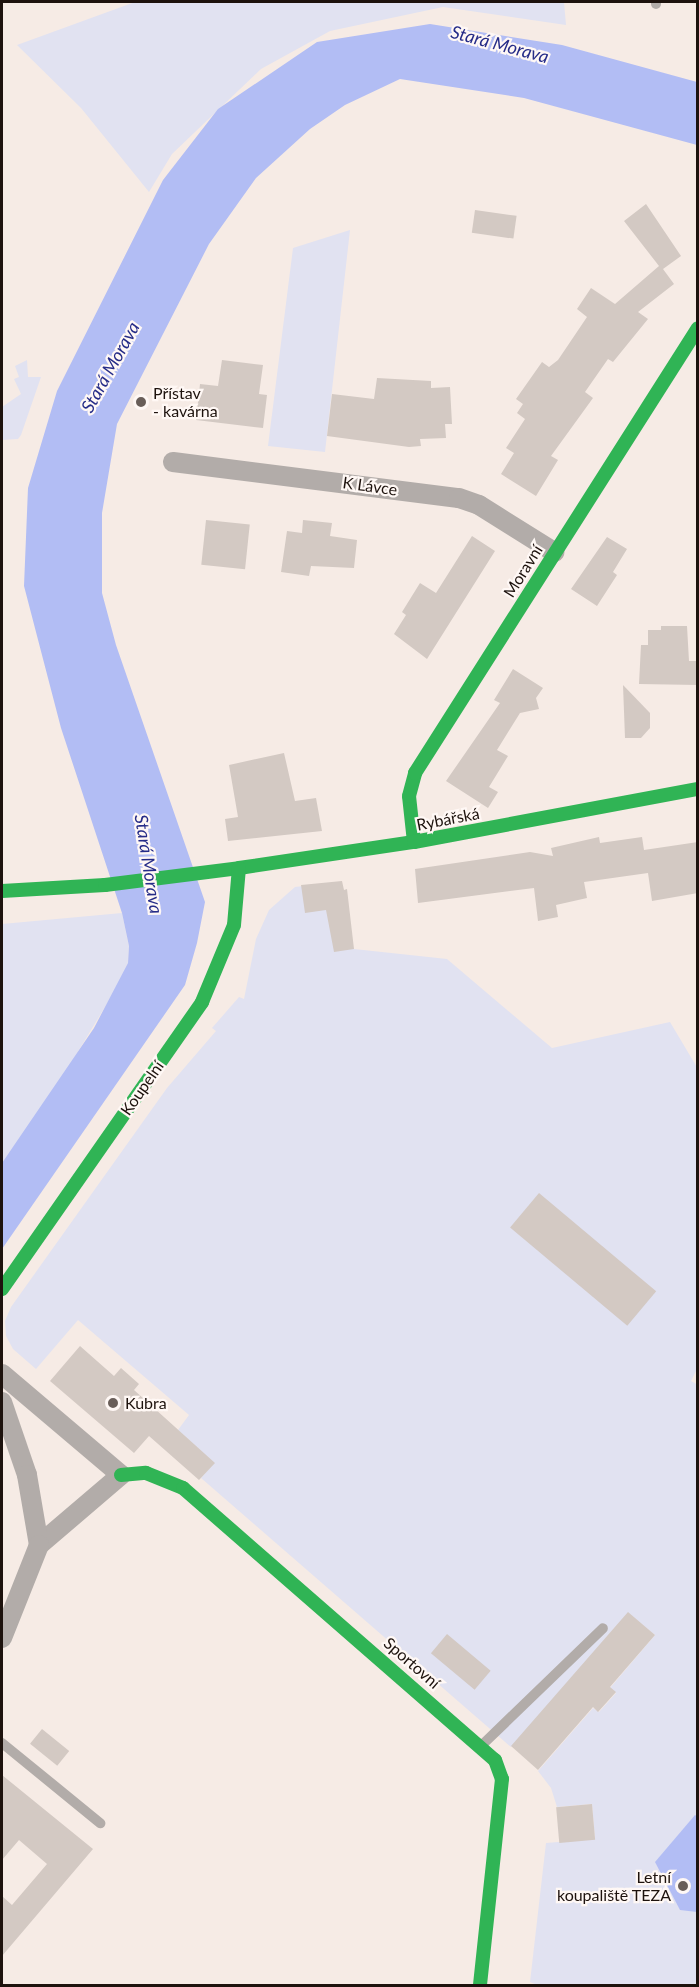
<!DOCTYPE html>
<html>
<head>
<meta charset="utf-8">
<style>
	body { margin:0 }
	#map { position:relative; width:699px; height:1987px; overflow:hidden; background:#f6ebe5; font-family:Lato,sans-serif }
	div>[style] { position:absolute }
	.green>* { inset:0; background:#e1e2f1 }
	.water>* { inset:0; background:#b2bdf4 }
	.building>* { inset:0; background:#d3c9c3; transform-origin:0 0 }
	.lane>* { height:10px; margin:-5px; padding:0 5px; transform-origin:5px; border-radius:5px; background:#b2aca9 }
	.street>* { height:20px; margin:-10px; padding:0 10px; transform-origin:10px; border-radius:10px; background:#b2aca9 }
	.fast>* { height:14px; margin:-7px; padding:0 7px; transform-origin:7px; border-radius:7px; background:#30b455 }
	.dots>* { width:16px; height:16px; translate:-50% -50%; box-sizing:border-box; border:3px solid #fff8f5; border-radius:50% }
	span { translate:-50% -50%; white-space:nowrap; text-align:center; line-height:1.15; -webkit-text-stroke:4.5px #fff8f5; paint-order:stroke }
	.poi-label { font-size:16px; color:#1d120d }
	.left { translate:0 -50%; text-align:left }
	.right { translate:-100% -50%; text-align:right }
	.street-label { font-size:16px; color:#1d120d }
	.water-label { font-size:18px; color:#262c88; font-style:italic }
	.frame { position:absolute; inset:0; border:3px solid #1d120d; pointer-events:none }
</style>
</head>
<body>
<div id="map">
	<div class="green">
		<div style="clip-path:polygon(135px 2px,564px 2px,566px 25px,443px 7px,330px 31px,261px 69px,172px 154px,149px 192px,81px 108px,17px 45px)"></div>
		<div style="clip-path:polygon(350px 230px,325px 452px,268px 446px,293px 248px)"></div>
		<div style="clip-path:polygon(27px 360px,28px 377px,41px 377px,21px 435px,18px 439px,2px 440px,2px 407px,21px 394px,14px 379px,19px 377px,15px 366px)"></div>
		<div style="clip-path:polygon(322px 884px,354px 949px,447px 959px,552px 1048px,670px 1022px,698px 1069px,698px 1367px,691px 1381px,698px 1385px,697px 1985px,540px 1986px,530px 1982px,546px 1843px,595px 1839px,592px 1804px,557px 1807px,551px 1788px,538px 1771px,593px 1708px,599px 1712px,616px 1693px,610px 1688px,655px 1635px,628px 1613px,511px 1747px,201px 1478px,214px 1463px,178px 1430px,189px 1415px,78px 1320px,36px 1369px,13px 1349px,6px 1336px,5px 1321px,11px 1307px,167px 1088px,216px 1031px,212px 1028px,239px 997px,244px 999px,256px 939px,269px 910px,295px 887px)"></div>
		<div style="clip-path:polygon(122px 913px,129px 946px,128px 963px,117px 987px,59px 1083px,2px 1163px,2px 924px)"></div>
	</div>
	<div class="water">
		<div style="clip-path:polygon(430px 24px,562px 45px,697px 82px,697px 145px,524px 98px,400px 79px,345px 105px,310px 129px,256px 178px,209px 244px,117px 424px,102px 513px,102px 593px,116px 645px,205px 902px,197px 943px,185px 985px,2px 1249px,2px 1163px,94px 1028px,128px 963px,129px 946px,122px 913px,61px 728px,24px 586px,28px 488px,57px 391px,163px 180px,218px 109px,317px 42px)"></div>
		<div style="clip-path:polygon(695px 1815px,698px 1817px,697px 1912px,680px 1910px,655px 1862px)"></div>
	</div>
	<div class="building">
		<div style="clip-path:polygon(646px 204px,681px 256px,663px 269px,674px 284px,638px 312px,648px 319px,613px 362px,608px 359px,585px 392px,593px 398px,551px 456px,558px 460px,536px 496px,501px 474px,514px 453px,506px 448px,525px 419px,517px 413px,523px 404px,516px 399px,542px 362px,549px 367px,558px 360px,587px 317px,577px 309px,591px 288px,615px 304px,659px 266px,624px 221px)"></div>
		<div style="left:475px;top:210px;width:42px;height:23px;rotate:8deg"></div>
		<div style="clip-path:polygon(222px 360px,263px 365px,259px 394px,267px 395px,263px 428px,196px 420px,200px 384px,218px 386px)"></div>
		<div style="clip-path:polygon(377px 378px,431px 381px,431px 388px,450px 387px,452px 424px,445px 424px,446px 438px,420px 439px,421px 446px,409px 447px,327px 436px,332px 394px,374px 399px)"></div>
		<div style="left:206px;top:520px;width:44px;height:45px;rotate:6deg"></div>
		<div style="clip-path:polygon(303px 520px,332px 523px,330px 536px,357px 540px,354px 568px,311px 566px,309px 576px,281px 572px,287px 531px,302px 533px)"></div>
		<div style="clip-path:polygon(472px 536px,495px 551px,427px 659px,394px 634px,406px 615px,402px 612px,420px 583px,436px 593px)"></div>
		<div style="clip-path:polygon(607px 537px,627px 549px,613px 572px,617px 575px,597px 606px,571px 589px)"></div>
		<div style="clip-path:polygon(661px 626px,687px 626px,689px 661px,698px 661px,698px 685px,639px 684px,641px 645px,648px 645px,648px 630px,661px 630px)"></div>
		<div style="clip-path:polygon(513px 669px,543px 688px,536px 698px,539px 709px,520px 713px,497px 750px,508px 756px,489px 787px,498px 792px,488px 808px,446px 781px,500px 703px,494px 700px)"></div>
		<div style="clip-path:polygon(623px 685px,650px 713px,650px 728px,641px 738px,625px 738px)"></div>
		<div style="clip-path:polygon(284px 753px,295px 801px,316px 798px,322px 831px,228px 841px,225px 819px,238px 817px,229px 765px)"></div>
		<div style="clip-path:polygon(599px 837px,600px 843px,642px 837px,644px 850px,698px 842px,698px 893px,652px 901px,648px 873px,584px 882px,587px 898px,556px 905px,558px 917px,538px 921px,534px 888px,418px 903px,415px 869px,530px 852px,553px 856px,551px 848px)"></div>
		<div style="clip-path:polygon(342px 881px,344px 890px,347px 889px,354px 949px,334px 952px,326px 910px,305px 913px,301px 885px)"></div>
		<div style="left:539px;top:1193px;width:153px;height:45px;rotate:40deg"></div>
		<div style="clip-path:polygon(80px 1346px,114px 1376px,121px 1368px,139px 1384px,134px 1390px,215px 1463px,199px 1480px,149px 1436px,134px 1453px,50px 1381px)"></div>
		<div style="clip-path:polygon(628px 1612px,655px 1635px,610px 1687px,616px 1692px,598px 1712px,593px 1707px,538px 1770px,511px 1746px)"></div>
		<div style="left:447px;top:1634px;width:57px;height:25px;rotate:40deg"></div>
		<div style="left:42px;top:1729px;width:35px;height:19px;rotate:39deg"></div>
		<div style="clip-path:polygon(2px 1775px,93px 1849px,2px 1956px,2px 1896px,12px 1905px,47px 1864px,19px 1840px,2px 1860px)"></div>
		<div style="left:592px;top:1804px;width:36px;height:36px;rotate:85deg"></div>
	</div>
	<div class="lane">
		<div style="left:656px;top:2px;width:2px;rotate:90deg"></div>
		<div style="left:2px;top:1743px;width:127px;rotate:39.2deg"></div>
		<div style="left:482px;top:1745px;width:168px;rotate:-44deg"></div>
	</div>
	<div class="street">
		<div style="left:173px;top:462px;width:288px;rotate:7.2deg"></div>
		<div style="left:459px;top:498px;width:21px;rotate:19deg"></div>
		<div style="left:479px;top:505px;width:89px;rotate:32.1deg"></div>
		<div style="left:2px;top:1374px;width:156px;rotate:40.3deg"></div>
		<div style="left:121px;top:1475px;width:108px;rotate:139.5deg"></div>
		<div style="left:2px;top:1402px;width:77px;rotate:71.1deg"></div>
		<div style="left:27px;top:1475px;width:71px;rotate:80.3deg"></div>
		<div style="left:39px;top:1545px;width:100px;rotate:111.7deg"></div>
	</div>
	<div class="fast">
		<div style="left:414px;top:842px;width:46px;rotate:-96.2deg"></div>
		<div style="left:409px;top:796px;width:24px;rotate:-75deg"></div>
		<div style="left:415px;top:773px;width:527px;rotate:-57.55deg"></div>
		<div style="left:2px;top:891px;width:103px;rotate:-3.3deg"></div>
		<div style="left:105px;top:885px;width:135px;rotate:-7.2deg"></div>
		<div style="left:239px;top:868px;width:177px;rotate:-8.5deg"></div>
		<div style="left:414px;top:842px;width:289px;rotate:-10.6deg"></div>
		<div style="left:2px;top:1289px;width:350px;rotate:-55.1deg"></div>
		<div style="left:202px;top:1002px;width:83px;rotate:-67.4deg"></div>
		<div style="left:234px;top:925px;width:57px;rotate:-85deg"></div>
		<div style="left:121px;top:1475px;width:25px;rotate:-5deg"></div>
		<div style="left:146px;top:1473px;width:40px;rotate:22deg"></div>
		<div style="left:183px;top:1488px;width:414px;rotate:41.1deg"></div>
		<div style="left:495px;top:1760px;width:20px;rotate:70deg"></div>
		<div style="left:502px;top:1779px;width:208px;rotate:96.1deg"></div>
	</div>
	<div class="dots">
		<div style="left:141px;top:402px;background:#695e59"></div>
		<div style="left:113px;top:1403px;background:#695e59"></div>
		<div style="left:683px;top:1886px;background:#695e59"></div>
	</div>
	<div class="poi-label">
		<span class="left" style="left:153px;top:402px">Přístav<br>- kavárna</span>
		<span class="left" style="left:125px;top:1403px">Kubra</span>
		<span class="right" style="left:671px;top:1886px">Letní<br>koupaliště TEZA</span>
	</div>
	<div class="street-label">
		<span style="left:370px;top:486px;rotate:8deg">K Lávce</span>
		<span style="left:523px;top:571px;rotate:-58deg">Moravní</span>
		<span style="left:448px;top:819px;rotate:-11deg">Rybářská</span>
		<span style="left:142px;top:1088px;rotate:-55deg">Koupelní</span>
		<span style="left:412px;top:1663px;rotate:41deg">Sportovní</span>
	</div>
	<div class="water-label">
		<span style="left:500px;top:44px;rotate:15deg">Stará Morava</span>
		<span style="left:110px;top:367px;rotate:-61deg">Stará Morava</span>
		<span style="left:149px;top:864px;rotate:81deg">Stará Morava</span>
	</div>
	<div class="frame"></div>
</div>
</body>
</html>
